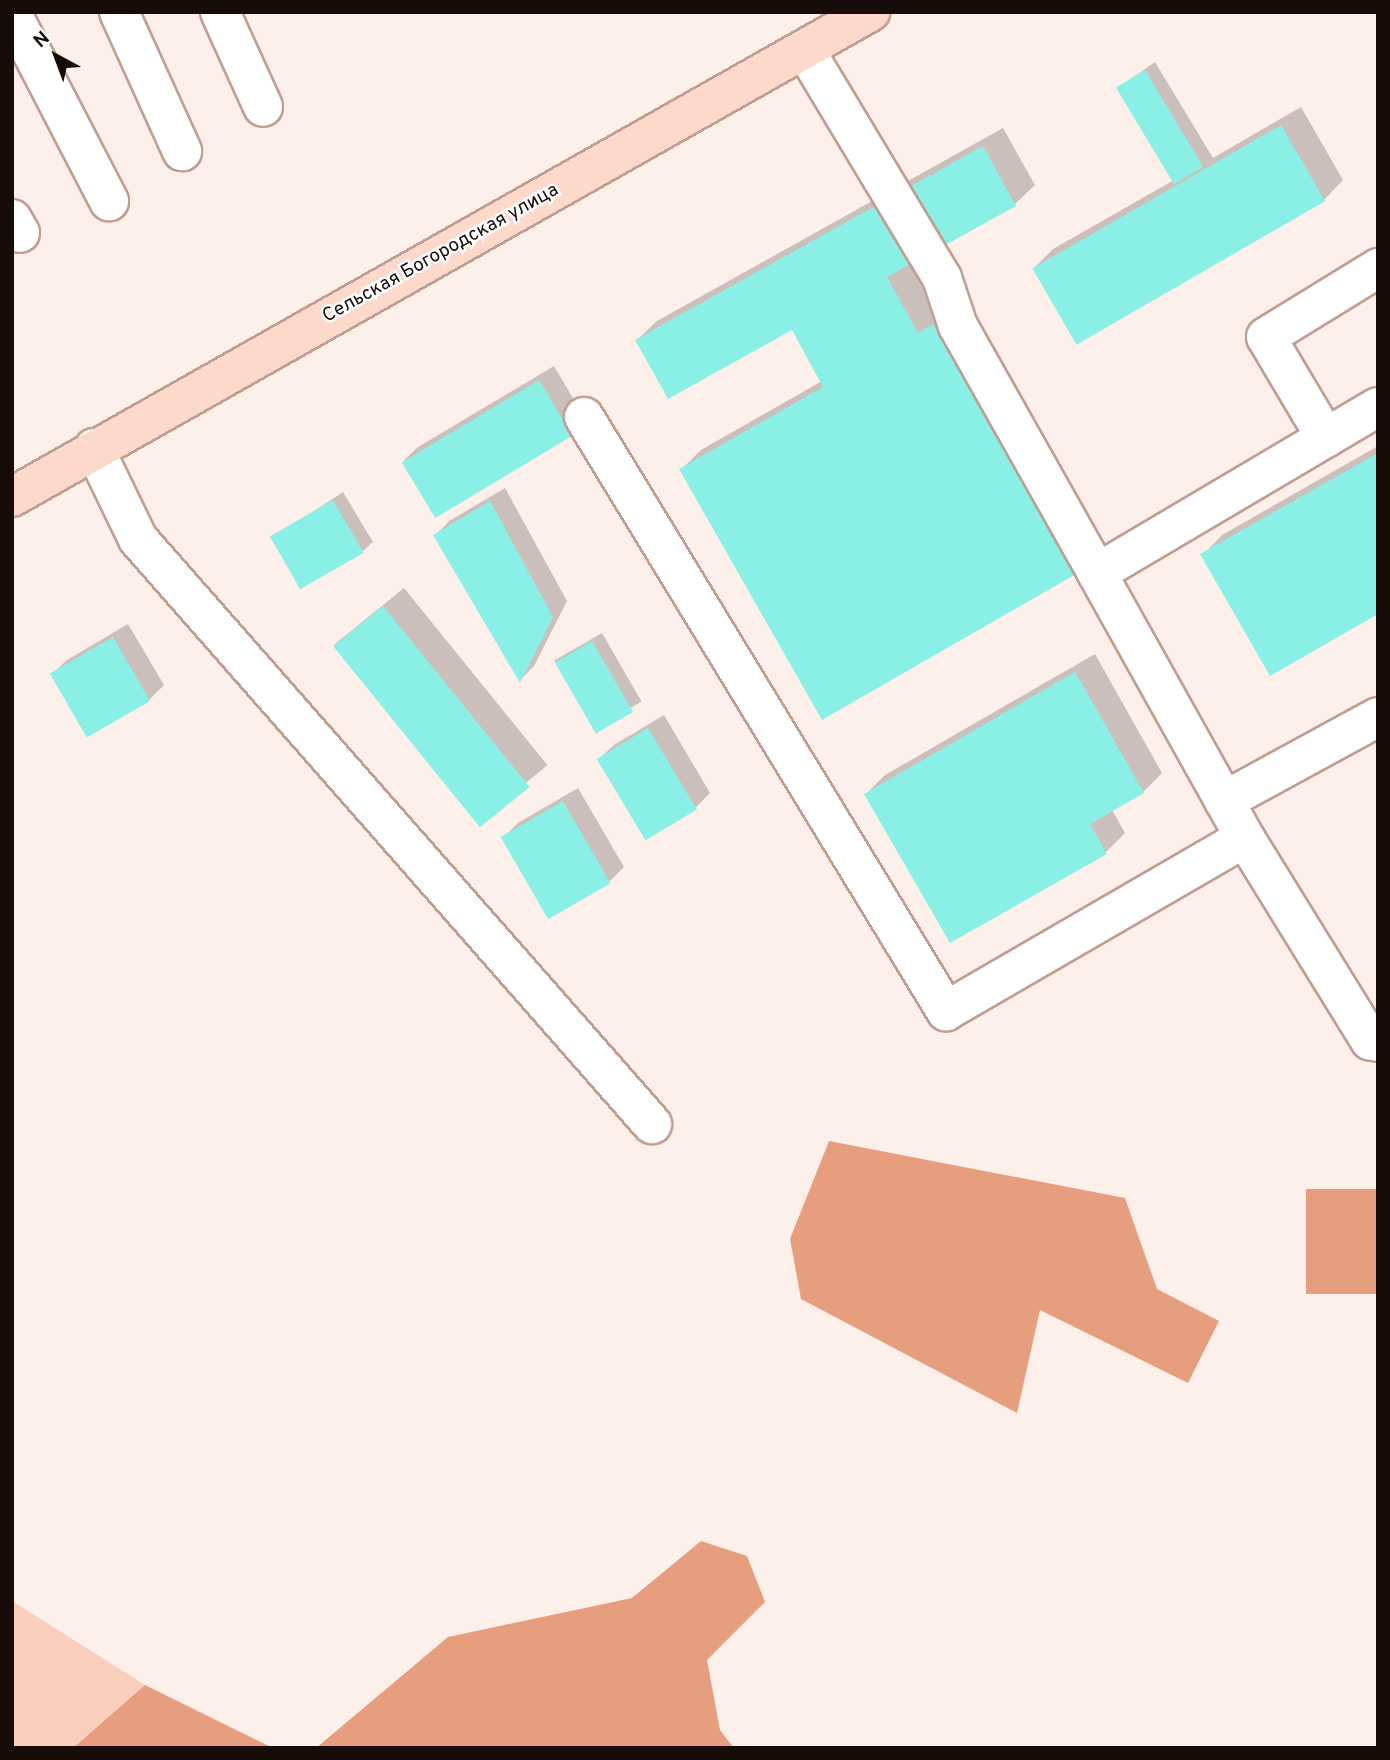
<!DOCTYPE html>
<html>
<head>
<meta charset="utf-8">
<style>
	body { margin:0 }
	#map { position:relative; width:1390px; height:1760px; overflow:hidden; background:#fdefe9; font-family:Overpass,sans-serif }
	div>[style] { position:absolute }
	.green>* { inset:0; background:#facebc }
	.forest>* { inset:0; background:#e79e7f; transform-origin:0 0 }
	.shadow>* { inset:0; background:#0003; transform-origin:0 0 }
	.building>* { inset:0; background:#8af0e6; transform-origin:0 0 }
	.roads { filter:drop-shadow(2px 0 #bf9f92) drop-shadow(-2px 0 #bf9f92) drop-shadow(0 2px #bf9f92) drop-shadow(0 -2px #bf9f92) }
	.minor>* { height:38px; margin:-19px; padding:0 19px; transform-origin:19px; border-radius:19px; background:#fff }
	.major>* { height:38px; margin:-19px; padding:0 19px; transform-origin:19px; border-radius:19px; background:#fcd9ca }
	span { translate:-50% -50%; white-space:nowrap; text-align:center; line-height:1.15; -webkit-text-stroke:5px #fff; paint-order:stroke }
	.street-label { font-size:19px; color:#170c08 }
	.frame { position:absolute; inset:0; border:14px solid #170c08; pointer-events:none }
	.north { position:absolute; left:21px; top:21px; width:70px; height:70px; -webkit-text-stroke:5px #fff; paint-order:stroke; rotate:319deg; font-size:19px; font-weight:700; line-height:28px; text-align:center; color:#170c08 }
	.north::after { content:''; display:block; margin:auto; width:24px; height:32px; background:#170c08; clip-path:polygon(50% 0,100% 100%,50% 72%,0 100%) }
</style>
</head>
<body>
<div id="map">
	<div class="green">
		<div style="clip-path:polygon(12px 1601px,145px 1685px,73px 1748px,12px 1748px)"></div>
	</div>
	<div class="forest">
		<div style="clip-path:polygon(829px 1141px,1125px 1198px,1157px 1289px,1219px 1321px,1188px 1383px,1040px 1310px,1017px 1413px,801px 1299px,790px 1239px)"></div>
		<div style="left:1378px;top:1189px;width:105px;height:72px;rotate:90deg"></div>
		<div style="clip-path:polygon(701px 1541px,747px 1556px,765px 1602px,707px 1660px,720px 1730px,734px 1748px,316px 1748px,448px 1637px,632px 1598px)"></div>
		<div style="clip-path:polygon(145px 1685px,273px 1748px,73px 1748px)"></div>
	</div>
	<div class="shadow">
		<div style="clip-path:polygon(1155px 62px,1213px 158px,1301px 107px,1343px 180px,1324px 200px,1034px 268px,1053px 249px,1174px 180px,1118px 88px)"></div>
		<div style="clip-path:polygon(1003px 128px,1035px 185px,1015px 204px,909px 263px,937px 315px,1094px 554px,681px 470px,701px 450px,822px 381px,792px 328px,637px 340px,657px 321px)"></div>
		<div style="clip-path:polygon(554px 366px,586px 420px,571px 435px,403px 461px,418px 447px)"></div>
		<div style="clip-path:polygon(1378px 446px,1378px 612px,1203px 555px,1222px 535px)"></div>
		<div style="clip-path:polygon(505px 488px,567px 601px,534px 666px,520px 680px,435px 536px,449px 521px)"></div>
		<div style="clip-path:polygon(343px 492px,373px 542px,363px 551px,273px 538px)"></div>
		<div style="left:404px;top:588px;width:228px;height:90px;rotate:51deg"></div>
		<div style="clip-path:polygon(128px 624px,164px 685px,149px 700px,52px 674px,67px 660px)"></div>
		<div style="left:602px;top:633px;width:79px;height:55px;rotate:60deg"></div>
		<div style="clip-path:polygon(1095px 654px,1162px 773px,1143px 792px,1112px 810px,1125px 833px,1106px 852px,866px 794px,885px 775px)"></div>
		<div style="clip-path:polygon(664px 715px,710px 793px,696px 807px,599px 759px,614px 745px)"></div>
		<div style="clip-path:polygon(578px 788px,624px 867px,610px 881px,503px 838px,518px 823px)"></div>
	</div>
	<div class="building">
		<div style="left:1145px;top:70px;width:113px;height:34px;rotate:59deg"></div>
		<div style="left:1281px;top:125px;width:88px;height:287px;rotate:60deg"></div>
		<div style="clip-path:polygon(983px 146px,1016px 206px,887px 277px,918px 333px,933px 324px,1076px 574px,822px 720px,679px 469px,823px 387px,792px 330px,668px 399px,635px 340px)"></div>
		<div style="left:539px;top:380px;width:65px;height:160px;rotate:59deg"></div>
		<div style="clip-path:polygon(1378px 453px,1378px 614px,1270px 676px,1200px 554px)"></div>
		<div style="left:333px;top:500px;width:61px;height:73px;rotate:60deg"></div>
		<div style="clip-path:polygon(490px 501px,553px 617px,520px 683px,433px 535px)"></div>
		<div style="left:383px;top:606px;width:233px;height:64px;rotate:51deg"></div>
		<div style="left:113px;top:637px;width:74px;height:73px;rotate:60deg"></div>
		<div style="left:592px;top:641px;width:82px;height:43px;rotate:60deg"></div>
		<div style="clip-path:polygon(1075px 672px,1144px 793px,1090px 824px,1107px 854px,950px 943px,864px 794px)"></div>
		<div style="left:648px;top:728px;width:95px;height:60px;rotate:59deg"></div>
		<div style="left:563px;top:801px;width:95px;height:72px;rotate:60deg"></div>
	</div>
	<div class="roads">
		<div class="minor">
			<div style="left:119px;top:12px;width:153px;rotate:65.6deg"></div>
			<div style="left:220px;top:12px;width:104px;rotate:65.6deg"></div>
			<div style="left:12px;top:14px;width:211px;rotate:62.6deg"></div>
			<div style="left:805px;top:50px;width:266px;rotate:59deg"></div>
			<div style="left:942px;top:278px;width:51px;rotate:71.6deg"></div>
			<div style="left:958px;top:326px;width:283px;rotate:60.6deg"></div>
			<div style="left:1097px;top:573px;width:326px;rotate:-30.6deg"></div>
			<div style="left:12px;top:219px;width:16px;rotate:60deg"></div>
			<div style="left:584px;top:417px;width:696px;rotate:58.64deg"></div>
			<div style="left:946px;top:1011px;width:345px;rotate:-30.1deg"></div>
			<div style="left:1245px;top:838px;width:304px;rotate:-119.2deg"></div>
			<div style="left:1326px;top:438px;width:117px;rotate:-120.7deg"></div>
			<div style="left:1266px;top:337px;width:132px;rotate:-31.6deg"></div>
			<div style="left:94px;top:448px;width:101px;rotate:64.2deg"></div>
			<div style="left:138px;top:539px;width:779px;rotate:48.7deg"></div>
			<div style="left:1224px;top:801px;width:175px;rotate:-28.6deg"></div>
			<div style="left:1245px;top:838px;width:238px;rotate:58.3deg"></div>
			<div style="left:1370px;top:1040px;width:8px;rotate:14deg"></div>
		</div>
		<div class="major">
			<div style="left:12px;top:497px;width:986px;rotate:-29.48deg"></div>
		</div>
	</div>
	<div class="street-label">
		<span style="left:441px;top:254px;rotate:-29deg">Сельская Богородская улица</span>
	</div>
	<div class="frame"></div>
	<div class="north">N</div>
</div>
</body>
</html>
